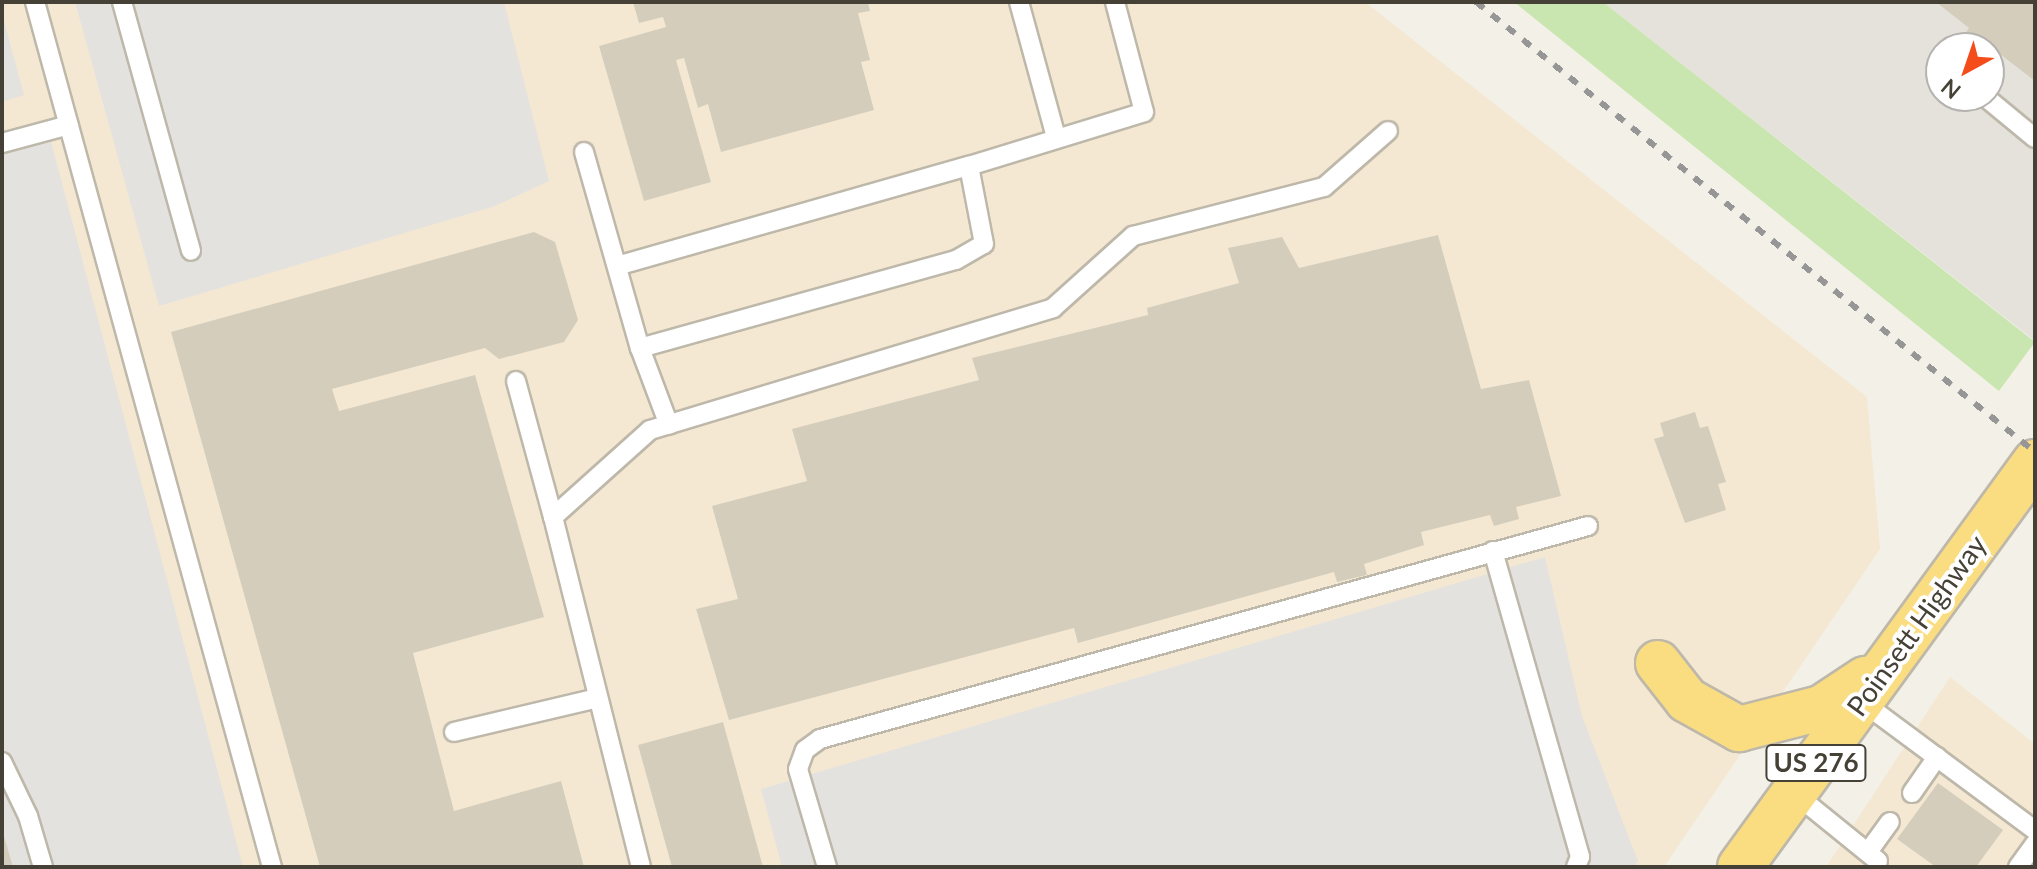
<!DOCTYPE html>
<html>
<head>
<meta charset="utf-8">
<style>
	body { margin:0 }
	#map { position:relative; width:2037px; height:869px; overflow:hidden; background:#f3f0e7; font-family:Lato,sans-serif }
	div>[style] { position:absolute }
	.commercial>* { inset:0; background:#f4e8d2 }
	.industrial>* { inset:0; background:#e5e2dc }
	.green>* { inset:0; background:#cae6b0 }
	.parking>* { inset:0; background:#e4e2df }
	.building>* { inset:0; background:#d4cdbc }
	.roads { filter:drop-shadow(2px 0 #beb8aa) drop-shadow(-2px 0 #beb8aa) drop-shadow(0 2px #beb8aa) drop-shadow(0 -2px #beb8aa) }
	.service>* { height:18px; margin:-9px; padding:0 9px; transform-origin:9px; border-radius:9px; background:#fff }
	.trunk>* { height:44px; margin:-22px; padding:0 22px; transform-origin:22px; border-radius:22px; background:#fbdd81 }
	.rail>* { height:6px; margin-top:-3px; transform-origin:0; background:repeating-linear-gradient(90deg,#969696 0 10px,transparent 0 20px) }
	span { translate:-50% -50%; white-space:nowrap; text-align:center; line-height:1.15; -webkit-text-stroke:8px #fff; paint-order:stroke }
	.shield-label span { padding:2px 6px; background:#fff; border:2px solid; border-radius:6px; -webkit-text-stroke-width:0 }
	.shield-label { font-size:26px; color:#464136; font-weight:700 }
	.street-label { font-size:28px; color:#464136 }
	.frame { position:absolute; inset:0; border:4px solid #464136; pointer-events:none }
	.north { position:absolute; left:1925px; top:32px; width:80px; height:80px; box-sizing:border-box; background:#fff; border:2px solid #b5b3af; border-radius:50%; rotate:220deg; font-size:22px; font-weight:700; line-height:32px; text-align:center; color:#464136 }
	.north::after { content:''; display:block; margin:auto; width:28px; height:36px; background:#f54c1c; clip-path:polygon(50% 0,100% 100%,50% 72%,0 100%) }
</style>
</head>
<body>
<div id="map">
	<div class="commercial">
		<div style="clip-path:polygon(2px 2px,1365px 2px,1867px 397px,1880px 549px,1664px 867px,2px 867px)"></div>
		<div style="clip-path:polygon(1950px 677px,2035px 744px,2035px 867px,1826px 867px)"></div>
	</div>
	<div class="industrial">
		<div style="clip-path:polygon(evenodd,1603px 2px,2035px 2px,2035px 341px,1603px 2px,1941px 48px,1989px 48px,1989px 96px,1941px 96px,1941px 48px)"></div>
	</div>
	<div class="green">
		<div style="clip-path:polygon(1514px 2px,1603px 2px,2035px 342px,1999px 391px)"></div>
	</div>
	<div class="parking">
		<div style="clip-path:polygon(75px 2px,504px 2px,549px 181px,495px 206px,159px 306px)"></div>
		<div style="clip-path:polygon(2px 13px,24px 95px,2px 102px)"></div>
		<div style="clip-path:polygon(48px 130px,243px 867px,2px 867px,2px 148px)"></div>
		<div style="clip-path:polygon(1545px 557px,1582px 716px,1638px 861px,1634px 867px,782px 867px,761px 789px)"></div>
	</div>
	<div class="building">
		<div style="clip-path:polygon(633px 2px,868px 2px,870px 11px,858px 13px,870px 60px,861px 62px,874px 110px,721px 152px,708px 104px,698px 108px,684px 58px,676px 60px,711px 182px,644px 201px,599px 46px,666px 27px,663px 17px,639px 23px)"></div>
		<div style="clip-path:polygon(1936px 2px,2035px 2px,2035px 81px,1996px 51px,1989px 59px,1989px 48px,1955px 48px,1969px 28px)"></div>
		<div style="clip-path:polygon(534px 232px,555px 242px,578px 320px,564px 342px,499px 359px,485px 348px,332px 389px,339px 411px,475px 375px,544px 617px,413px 653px,454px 811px,561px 781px,584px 867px,320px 867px,171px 332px)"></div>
		<div style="clip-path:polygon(1438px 235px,1481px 389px,1529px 380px,1561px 496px,1516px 507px,1519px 519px,1494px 526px,1490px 515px,1421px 532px,1424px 545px,1364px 564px,1367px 575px,1337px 582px,1334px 572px,1078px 643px,1074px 628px,729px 720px,696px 609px,738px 599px,712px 506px,807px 481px,792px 429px,979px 380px,972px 358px,1148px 315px,1147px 308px,1239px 283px,1228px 248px,1282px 237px,1299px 268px)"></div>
		<div style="clip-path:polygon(1695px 412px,1700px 428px,1708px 426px,1726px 482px,1718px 484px,1726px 510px,1685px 523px,1654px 439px,1664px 436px,1660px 423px)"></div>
		<div style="clip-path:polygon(723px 722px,763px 867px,672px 867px,638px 745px)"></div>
		<div style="clip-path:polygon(1938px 783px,2003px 830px,1976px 867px,1936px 867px,1897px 839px)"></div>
		<div style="clip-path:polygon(3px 833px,13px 867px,2px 867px)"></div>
	</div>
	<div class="roads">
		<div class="service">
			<div style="left:35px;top:2px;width:897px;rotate:74.68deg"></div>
			<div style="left:122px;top:2px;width:258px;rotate:74.5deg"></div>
			<div style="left:1019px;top:2px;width:140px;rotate:74.7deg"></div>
			<div style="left:1984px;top:96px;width:66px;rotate:39.5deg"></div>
			<div style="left:2px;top:143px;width:69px;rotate:-15deg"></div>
			<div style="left:584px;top:152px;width:204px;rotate:74.1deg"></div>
			<div style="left:640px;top:348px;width:328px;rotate:-15.6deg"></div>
			<div style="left:956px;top:260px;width:32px;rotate:-30deg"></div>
			<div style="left:984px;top:244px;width:79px;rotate:-100.9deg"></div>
			<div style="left:969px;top:166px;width:183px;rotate:-17.1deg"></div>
			<div style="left:1144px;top:112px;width:114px;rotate:-104.8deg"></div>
			<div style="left:617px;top:266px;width:366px;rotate:-15.9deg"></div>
			<div style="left:640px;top:348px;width:82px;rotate:69.4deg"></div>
			<div style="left:516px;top:381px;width:141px;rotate:74.8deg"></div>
			<div style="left:1493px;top:551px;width:318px;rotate:74.1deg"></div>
			<div style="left:1580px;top:857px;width:11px;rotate:112deg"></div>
			<div style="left:1861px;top:701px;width:217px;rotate:36.6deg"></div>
			<div style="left:454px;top:732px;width:148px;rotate:-13.3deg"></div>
			<div style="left:2px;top:762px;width:60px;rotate:64.3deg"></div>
			<div style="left:28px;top:816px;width:53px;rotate:73.6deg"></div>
			<div style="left:1794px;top:793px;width:108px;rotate:39deg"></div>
			<div style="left:1912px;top:793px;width:44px;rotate:-55.2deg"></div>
			<div style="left:1868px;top:852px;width:37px;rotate:-54deg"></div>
			<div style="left:641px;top:867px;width:361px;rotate:-104.1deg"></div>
			<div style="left:553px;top:517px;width:130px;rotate:-41.9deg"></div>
			<div style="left:650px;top:430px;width:421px;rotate:-16.8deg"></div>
			<div style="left:1053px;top:308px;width:108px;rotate:-42deg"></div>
			<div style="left:1133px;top:236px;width:197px;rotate:-14.4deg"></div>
			<div style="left:1324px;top:187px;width:85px;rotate:-41.2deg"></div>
			<div style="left:827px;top:867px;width:102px;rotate:-106.5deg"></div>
			<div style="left:798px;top:769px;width:20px;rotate:-70deg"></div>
			<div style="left:805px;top:750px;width:19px;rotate:-36deg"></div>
			<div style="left:820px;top:739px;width:797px;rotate:-15.5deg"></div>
			<div style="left:2018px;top:867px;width:29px;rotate:-54deg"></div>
		</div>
		<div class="trunk">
			<div style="left:1658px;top:663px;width:47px;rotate:51.9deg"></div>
			<div style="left:1687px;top:700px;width:60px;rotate:29.1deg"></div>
			<div style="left:1739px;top:729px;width:85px;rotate:-14.4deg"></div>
			<div style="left:1821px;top:708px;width:53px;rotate:-33.4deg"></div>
			<div style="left:1740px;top:867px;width:501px;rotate:-53.93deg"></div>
		</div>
	</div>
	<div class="rail">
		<div style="left:1476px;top:2px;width:718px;rotate:38.83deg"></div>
	</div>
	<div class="shield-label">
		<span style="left:1816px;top:763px">US 276</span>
	</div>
	<div class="street-label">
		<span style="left:1916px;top:625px;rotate:-54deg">Poinsett Highway</span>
	</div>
	<div class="frame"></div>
	<div class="north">N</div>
</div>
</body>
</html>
